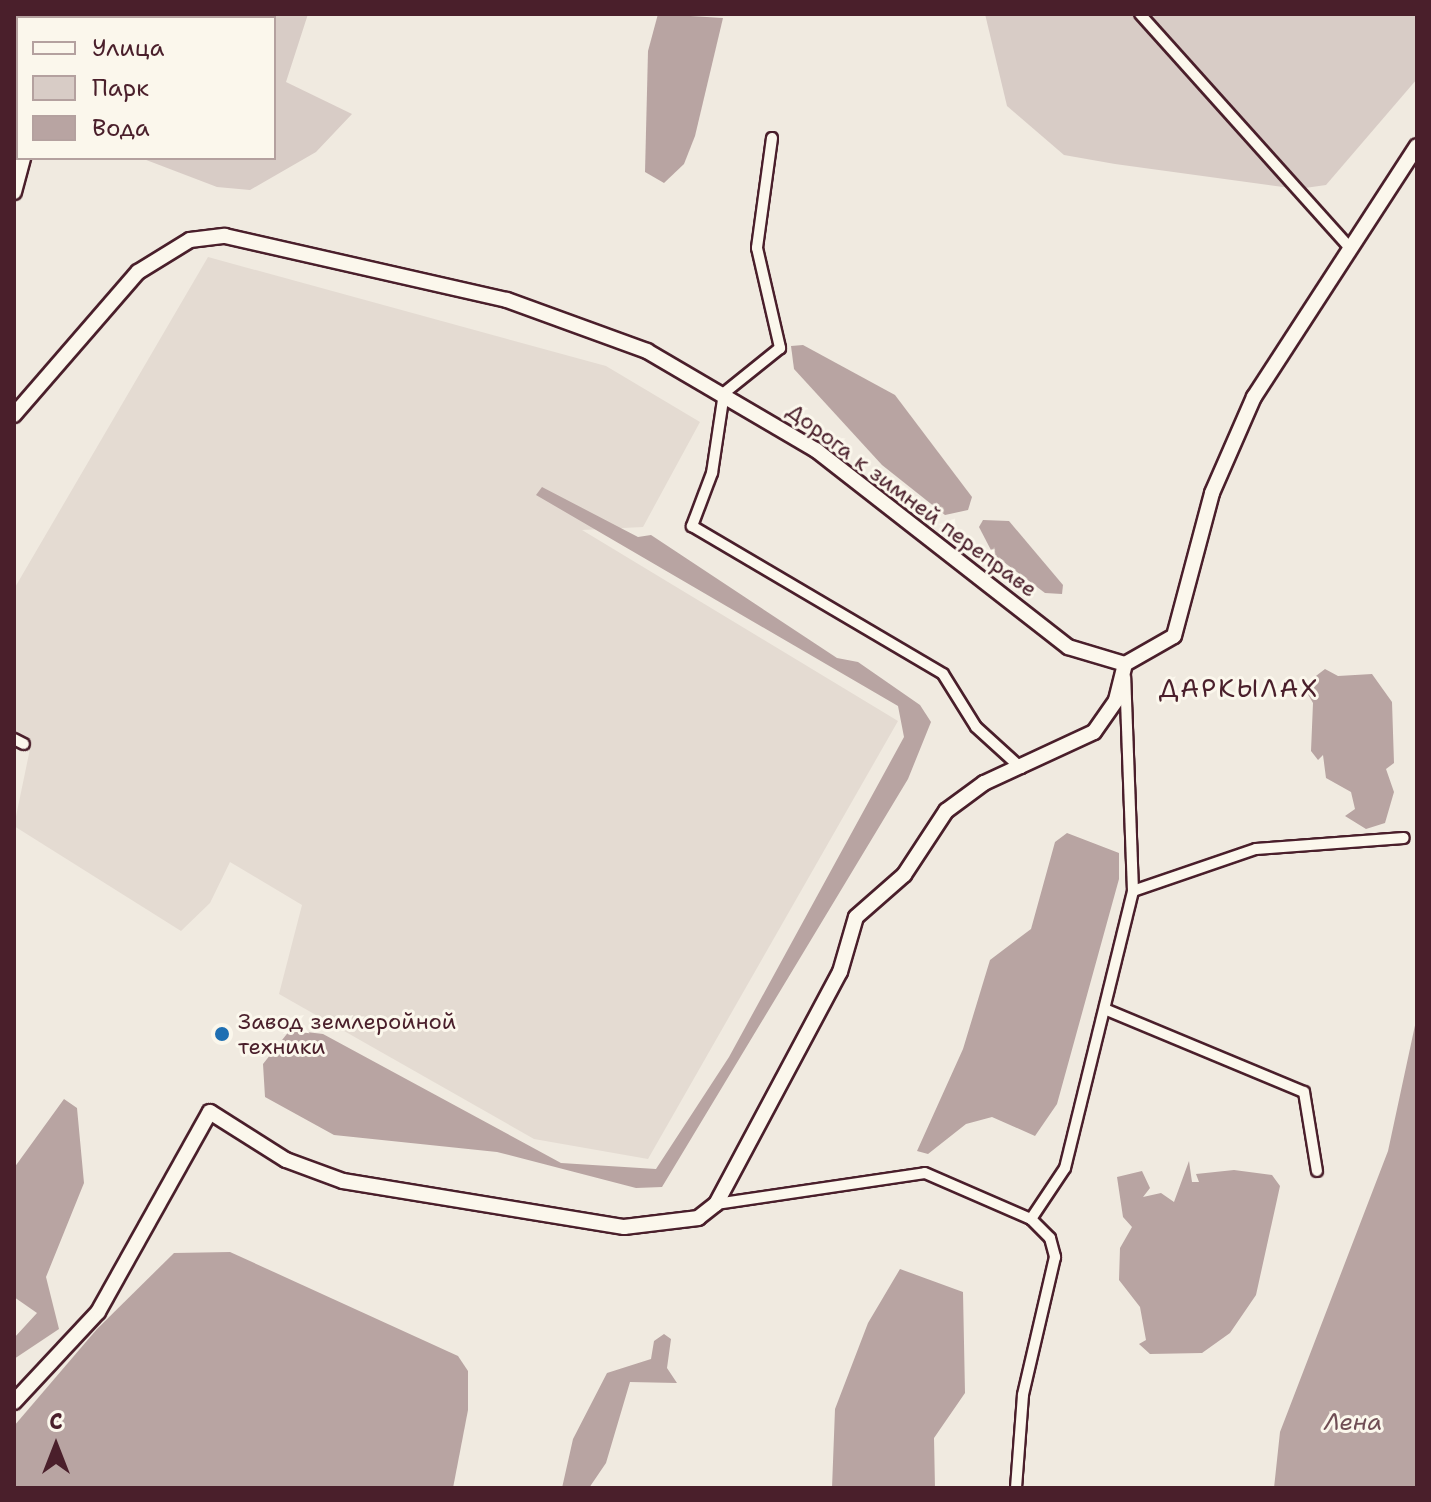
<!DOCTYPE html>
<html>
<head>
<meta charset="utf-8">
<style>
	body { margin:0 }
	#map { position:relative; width:1431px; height:1502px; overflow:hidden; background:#f0eae0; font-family:"Shantell Sans",sans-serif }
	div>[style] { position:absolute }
	.built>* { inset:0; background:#e4dbd2 }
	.green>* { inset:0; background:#d8ccc6 }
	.water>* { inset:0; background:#b8a4a2 }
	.roads { filter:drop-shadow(2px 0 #4a1f2b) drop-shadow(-2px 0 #4a1f2b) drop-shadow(0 2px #4a1f2b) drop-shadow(0 -2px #4a1f2b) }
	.street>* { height:10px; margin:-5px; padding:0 5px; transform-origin:5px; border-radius:5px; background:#fbf7ec }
	.secondary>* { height:14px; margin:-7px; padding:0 7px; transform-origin:7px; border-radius:7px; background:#fbf7ec }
	.dots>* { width:22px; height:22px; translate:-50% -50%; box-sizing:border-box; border:4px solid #fbf7ec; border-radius:50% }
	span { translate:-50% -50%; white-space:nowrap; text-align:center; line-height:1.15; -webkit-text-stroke:6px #fbf7ec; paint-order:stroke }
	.street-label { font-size:22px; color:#4a1f2b }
	.poi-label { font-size:22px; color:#4a1f2b }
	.left { translate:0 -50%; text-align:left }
	.water-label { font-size:24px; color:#704e55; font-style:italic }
	.quarter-label { font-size:26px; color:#4a1f2b; letter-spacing:2px }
	.frame { position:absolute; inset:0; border:16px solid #4a1f2b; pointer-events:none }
	.legend { position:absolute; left:16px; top:16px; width:260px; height:144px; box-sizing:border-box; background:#fbf7ec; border:2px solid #b4a19f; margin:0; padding:10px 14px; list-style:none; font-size:24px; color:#4a1f2b }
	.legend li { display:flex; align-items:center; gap:16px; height:40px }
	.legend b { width:40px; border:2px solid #b4a19f }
	.north { position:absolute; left:16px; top:1406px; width:80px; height:80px; -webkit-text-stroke:6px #fbf7ec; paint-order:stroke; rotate:0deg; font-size:22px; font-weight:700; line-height:32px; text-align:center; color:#4a1f2b }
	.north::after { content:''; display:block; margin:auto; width:28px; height:36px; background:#4a1f2b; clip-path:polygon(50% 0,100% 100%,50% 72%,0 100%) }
</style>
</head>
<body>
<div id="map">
	<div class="built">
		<div style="clip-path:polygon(208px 257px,606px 366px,700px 422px,643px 527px,582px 530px,898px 721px,648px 1159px,534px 1139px,279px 994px,302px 905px,230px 862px,210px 903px,181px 931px,14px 826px,31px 744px,14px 734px,14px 589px)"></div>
	</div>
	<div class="green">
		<div style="clip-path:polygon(99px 14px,308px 14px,286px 82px,352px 114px,316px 152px,250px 190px,217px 187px,141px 158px,274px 158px,274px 18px)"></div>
		<div style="clip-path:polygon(985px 14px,1417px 14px,1417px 79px,1326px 185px,1298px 189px,1115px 164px,1064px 155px,1007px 106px)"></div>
	</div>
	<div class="water">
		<div style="clip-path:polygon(658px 14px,723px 18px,695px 136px,684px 164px,664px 183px,645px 172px,648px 51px)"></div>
		<div style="clip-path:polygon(803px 345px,895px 395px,972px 497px,968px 510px,945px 515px,882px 465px,794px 369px,791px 346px)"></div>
		<div style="clip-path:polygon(542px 487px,638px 537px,651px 535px,837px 658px,858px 662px,920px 705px,931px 722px,908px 779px,662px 1187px,636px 1188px,497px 1152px,334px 1135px,265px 1097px,263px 1064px,290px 1030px,323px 1034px,561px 1163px,656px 1169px,729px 1057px,904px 737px,898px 706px,536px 495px)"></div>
		<div style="clip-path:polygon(983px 520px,1009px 521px,1063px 585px,1062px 594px,1045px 593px,993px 554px,979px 527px)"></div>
		<div style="clip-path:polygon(1325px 669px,1338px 676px,1372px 674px,1392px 702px,1394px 763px,1386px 769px,1394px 792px,1385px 823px,1366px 829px,1345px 816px,1355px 809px,1351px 792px,1326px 778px,1323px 755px,1318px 760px,1311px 751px,1313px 703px,1303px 686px)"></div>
		<div style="clip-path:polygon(1067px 833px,1119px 853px,1119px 879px,1057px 1104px,1035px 1136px,992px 1117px,966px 1124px,928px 1154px,917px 1151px,963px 1049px,990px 960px,1031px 929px,1055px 842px)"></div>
		<div style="clip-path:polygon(1417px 1016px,1417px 1488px,1274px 1488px,1280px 1432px,1388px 1151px)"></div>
		<div style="clip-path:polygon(64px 1099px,77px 1108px,84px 1183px,46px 1277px,59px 1329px,14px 1359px,14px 1338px,37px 1313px,14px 1297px,14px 1168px)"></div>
		<div style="clip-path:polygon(1189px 1161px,1192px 1182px,1199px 1182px,1196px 1174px,1234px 1170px,1272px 1175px,1280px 1186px,1256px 1295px,1230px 1333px,1202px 1353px,1150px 1354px,1139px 1344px,1146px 1340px,1140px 1307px,1119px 1280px,1120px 1248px,1132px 1227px,1123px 1217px,1117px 1177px,1142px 1171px,1150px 1188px,1143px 1197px,1161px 1193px,1174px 1202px)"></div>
		<div style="clip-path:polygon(230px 1252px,458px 1356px,468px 1371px,468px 1410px,453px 1488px,14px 1488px,14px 1426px,97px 1329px,174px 1253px)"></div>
		<div style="clip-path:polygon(900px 1269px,963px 1292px,965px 1393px,934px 1438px,935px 1488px,832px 1488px,835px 1409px,868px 1323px)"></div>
		<div style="clip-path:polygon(664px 1334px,671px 1339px,667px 1368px,677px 1383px,630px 1382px,606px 1463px,589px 1488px,562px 1488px,573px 1439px,607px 1373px,651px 1359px,654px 1341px)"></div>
	</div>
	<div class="roads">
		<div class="street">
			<div style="left:1140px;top:14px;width:313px;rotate:48.1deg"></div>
			<div style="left:772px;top:138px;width:111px;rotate:97.8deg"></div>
			<div style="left:757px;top:248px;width:103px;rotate:77deg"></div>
			<div style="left:780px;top:348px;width:72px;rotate:141.2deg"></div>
			<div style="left:724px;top:393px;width:81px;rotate:98.5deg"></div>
			<div style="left:712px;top:473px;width:57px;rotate:110.7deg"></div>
			<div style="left:692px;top:526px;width:291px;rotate:30.5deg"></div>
			<div style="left:943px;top:674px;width:62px;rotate:58.1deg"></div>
			<div style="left:976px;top:727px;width:61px;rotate:42.3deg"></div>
			<div style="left:14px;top:739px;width:11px;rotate:27deg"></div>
			<div style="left:1133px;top:891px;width:130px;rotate:-18.9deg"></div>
			<div style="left:1256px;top:849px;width:148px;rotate:-4.3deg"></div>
			<div style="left:1107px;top:1010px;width:213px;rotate:22.6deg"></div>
			<div style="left:1304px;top:1092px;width:80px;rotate:80.7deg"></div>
			<div style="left:716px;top:1204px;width:211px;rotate:-8.4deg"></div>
			<div style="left:925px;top:1173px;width:116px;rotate:23.5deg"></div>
			<div style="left:1031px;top:1219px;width:27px;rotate:45deg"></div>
			<div style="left:1050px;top:1238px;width:20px;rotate:75deg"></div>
			<div style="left:1055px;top:1257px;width:142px;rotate:103.1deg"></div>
			<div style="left:1023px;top:1395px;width:93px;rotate:94.3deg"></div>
			<div style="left:1031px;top:1219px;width:61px;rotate:-56.3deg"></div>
			<div style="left:1065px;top:1168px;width:285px;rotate:-76.2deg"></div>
			<div style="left:1133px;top:891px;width:214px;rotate:-92.1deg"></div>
		</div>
		<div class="secondary">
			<div style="left:59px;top:18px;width:4px;rotate:-76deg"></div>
			<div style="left:14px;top:192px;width:35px;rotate:-75deg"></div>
			<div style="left:14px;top:415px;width:189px;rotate:-49.1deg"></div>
			<div style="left:138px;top:272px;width:61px;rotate:-31.6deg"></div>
			<div style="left:190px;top:240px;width:35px;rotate:-7deg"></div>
			<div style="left:225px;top:236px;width:289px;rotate:12.8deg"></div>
			<div style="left:507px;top:300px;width:149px;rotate:20deg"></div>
			<div style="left:647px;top:351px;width:196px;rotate:30.4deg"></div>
			<div style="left:816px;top:450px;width:320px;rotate:38deg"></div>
			<div style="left:1068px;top:647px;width:59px;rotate:16.6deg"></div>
			<div style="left:1125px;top:664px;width:56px;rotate:-29.7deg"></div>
			<div style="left:1174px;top:636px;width:148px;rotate:-75.1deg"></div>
			<div style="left:1212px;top:493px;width:105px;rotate:-66.4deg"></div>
			<div style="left:1254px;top:397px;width:299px;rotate:-57deg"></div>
			<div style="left:14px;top:1402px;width:123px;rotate:-47deg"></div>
			<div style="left:98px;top:1312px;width:229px;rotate:-60.8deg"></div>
			<div style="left:210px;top:1112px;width:90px;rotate:32.3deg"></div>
			<div style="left:286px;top:1160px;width:61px;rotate:20.2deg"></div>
			<div style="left:343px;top:1181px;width:285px;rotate:9.3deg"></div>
			<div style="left:624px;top:1227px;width:75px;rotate:-6.9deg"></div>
			<div style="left:698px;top:1218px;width:23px;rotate:-38deg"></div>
			<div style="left:716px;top:1204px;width:263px;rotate:-61.9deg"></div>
			<div style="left:840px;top:972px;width:57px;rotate:-73.8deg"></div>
			<div style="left:856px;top:917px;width:64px;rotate:-41.2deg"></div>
			<div style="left:904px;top:875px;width:77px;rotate:-56.7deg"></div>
			<div style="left:946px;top:811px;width:47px;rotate:-36.4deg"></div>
			<div style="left:984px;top:783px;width:121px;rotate:-24.9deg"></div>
			<div style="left:1094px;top:732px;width:39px;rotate:-55deg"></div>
			<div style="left:1116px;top:700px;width:37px;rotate:-76deg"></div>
		</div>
	</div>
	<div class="dots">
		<div style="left:222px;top:1034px;background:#1f6fb2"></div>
	</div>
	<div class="street-label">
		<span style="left:912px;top:500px;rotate:37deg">Дорога к зимней переправе</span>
	</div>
	<div class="poi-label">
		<span class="left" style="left:238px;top:1034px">Завод землеройной<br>техники</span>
	</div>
	<div class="water-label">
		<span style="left:1353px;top:1423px">Лена</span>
	</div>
	<div class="quarter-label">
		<span style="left:1239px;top:688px">ДАРКЫЛАХ</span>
	</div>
	<div class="frame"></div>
	<ul class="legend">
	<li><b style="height:10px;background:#fbf7ec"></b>Улица</li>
	<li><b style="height:22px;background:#d8ccc6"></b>Парк</li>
	<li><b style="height:22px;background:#b8a4a2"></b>Вода</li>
	</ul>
	<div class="north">С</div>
</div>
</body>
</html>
